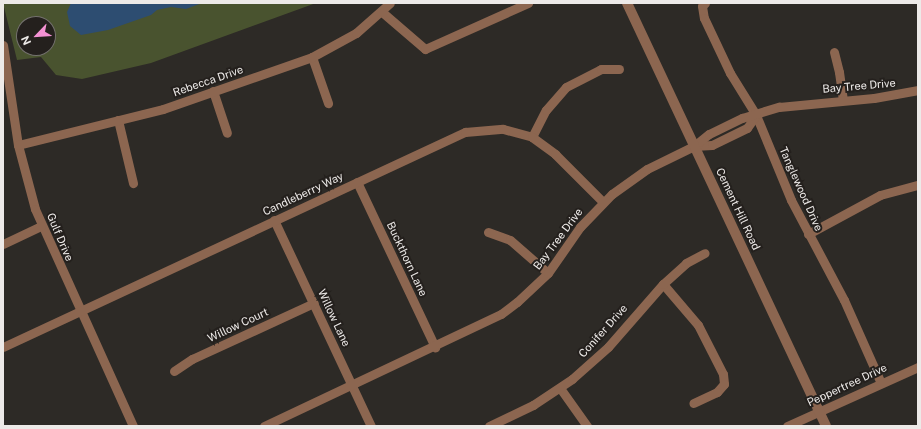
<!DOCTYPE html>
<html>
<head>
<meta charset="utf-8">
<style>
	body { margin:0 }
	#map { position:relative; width:921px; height:429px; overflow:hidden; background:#2d2a26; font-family:"Public Sans",sans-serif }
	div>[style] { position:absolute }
	.green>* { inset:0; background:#49532f }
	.water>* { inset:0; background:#2d4d71 }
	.minor>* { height:9px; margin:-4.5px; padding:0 4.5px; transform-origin:4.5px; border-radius:4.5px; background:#8c6650 }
	.tertiary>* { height:10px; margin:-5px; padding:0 5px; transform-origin:5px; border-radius:5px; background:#8c6650 }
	span { translate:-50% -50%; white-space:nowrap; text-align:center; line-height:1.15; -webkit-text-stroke:4px #24201d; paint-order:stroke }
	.street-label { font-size:11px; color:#edeae8 }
	.frame { position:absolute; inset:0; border:4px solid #edeae8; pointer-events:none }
	.north { position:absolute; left:16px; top:16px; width:40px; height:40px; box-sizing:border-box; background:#24201d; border:1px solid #74716e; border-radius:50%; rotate:245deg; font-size:11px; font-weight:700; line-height:16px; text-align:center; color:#edeae8 }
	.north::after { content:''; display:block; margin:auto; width:14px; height:18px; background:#f491d3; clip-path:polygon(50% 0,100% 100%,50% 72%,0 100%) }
</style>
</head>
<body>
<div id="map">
	<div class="green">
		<div style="clip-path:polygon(evenodd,3px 3px,316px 3px,151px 63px,82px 79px,56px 75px,41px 57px,17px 60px,3px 3px,24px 24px,48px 24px,48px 48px,24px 48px,24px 24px)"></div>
	</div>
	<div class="water">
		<div style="clip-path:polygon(71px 3px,202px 3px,186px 9px,171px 7px,157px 10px,151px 15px,108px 30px,81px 35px,70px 26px,67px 12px)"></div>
	</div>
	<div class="minor">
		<div style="left:705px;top:3px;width:4px;rotate:135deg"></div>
		<div style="left:702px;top:6px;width:12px;rotate:81deg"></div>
		<div style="left:704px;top:18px;width:61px;rotate:64.7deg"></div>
		<div style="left:730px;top:73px;width:49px;rotate:58.2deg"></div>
		<div style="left:756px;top:115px;width:92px;rotate:67.6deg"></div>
		<div style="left:791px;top:200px;width:113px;rotate:62.1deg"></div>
		<div style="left:844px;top:300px;width:91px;rotate:66deg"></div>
		<div style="left:382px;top:12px;width:57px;rotate:40.7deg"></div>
		<div style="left:425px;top:49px;width:113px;rotate:-24.1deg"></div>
		<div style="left:3px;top:45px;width:101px;rotate:81.5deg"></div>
		<div style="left:18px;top:145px;width:66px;rotate:75.1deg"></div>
		<div style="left:35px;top:209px;width:238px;rotate:65.7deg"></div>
		<div style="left:834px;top:52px;width:21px;rotate:76deg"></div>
		<div style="left:839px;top:72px;width:28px;rotate:82deg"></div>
		<div style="left:312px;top:57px;width:49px;rotate:70.8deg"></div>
		<div style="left:213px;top:91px;width:44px;rotate:71.6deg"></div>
		<div style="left:118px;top:120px;width:65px;rotate:76.6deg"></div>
		<div style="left:532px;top:137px;width:30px;rotate:-63deg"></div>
		<div style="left:546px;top:110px;width:30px;rotate:-49deg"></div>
		<div style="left:566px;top:87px;width:39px;rotate:-27deg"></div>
		<div style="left:601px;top:69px;width:18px"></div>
		<div style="left:18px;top:145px;width:149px;rotate:-13.9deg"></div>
		<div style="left:163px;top:109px;width:158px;rotate:-19.2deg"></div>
		<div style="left:312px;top:57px;width:50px;rotate:-28.6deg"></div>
		<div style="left:356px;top:33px;width:45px;rotate:-41.4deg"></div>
		<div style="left:694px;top:146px;width:18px;rotate:-3deg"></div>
		<div style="left:712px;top:145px;width:39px;rotate:-26deg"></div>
		<div style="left:747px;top:128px;width:16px;rotate:-55deg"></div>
		<div style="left:357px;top:182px;width:183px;rotate:64.7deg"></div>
		<div style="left:274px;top:220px;width:228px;rotate:64.8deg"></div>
		<div style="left:488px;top:232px;width:23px;rotate:20deg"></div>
		<div style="left:510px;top:240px;width:50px;rotate:41deg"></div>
		<div style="left:808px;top:234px;width:82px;rotate:-28.4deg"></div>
		<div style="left:880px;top:195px;width:39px;rotate:-15deg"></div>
		<div style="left:3px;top:244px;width:42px;rotate:-25.3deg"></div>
		<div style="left:663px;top:284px;width:54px;rotate:49.5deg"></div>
		<div style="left:698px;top:325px;width:55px;rotate:63deg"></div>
		<div style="left:723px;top:374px;width:10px;rotate:84deg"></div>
		<div style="left:724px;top:384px;width:11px;rotate:131deg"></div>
		<div style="left:717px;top:392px;width:26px;rotate:155deg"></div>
		<div style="left:3px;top:347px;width:510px;rotate:-24.96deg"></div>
		<div style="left:465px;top:132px;width:38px;rotate:-5deg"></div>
		<div style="left:503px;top:129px;width:30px;rotate:15deg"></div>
		<div style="left:532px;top:137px;width:29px;rotate:36deg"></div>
		<div style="left:555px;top:154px;width:68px;rotate:45deg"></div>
		<div style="left:174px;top:371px;width:22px;rotate:-34deg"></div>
		<div style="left:192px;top:359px;width:134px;rotate:-24.7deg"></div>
		<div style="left:560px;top:388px;width:47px;rotate:54.6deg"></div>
		<div style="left:264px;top:426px;width:262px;rotate:-25.3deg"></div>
		<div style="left:501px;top:314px;width:20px;rotate:-37deg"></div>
		<div style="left:517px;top:302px;width:42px;rotate:-43.1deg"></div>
		<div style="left:548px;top:273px;width:56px;rotate:-55.2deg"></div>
		<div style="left:580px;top:227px;width:46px;rotate:-45.9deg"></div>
		<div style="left:612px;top:194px;width:43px;rotate:-35.5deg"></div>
		<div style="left:647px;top:169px;width:52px;rotate:-26.1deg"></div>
		<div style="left:694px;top:146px;width:19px;rotate:-39deg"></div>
		<div style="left:709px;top:134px;width:37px;rotate:-26deg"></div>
		<div style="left:742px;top:118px;width:39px;rotate:-17deg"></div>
		<div style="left:779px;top:107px;width:95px;rotate:-5.4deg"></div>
		<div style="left:874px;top:98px;width:45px;rotate:-10.3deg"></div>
		<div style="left:489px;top:426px;width:49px;rotate:-25.5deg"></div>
		<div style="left:533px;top:405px;width:47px;rotate:-33.7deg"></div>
		<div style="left:572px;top:379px;width:48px;rotate:-41.6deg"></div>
		<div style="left:608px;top:347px;width:84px;rotate:-48.9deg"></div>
		<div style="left:663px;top:284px;width:31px;rotate:-42deg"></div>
		<div style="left:686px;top:263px;width:21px;rotate:-28deg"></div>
		<div style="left:787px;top:426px;width:144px;rotate:-24.2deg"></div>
	</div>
	<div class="tertiary">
		<div style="left:627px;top:3px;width:467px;rotate:64.8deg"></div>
	</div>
	<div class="street-label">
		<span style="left:208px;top:81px;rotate:-19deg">Rebecca Drive</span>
		<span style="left:859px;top:86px;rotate:-5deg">Bay Tree Drive</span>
		<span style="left:801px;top:189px;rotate:66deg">Tanglewood Drive</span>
		<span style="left:303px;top:194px;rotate:-25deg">Candleberry Way</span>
		<span style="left:738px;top:209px;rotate:65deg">Cement Hill Road</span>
		<span style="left:60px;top:237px;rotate:67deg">Gulf Drive</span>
		<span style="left:558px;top:239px;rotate:-53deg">Bay Tree Drive</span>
		<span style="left:407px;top:259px;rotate:65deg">Buckthorn Lane</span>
		<span style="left:334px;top:318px;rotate:65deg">Willow Lane</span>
		<span style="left:238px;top:325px;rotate:-25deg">Willow Court</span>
		<span style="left:603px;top:331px;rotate:-48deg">Conifer Drive</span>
		<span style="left:847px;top:385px;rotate:-25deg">Peppertree Drive</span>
	</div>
	<div class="frame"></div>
	<div class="north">N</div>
</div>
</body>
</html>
